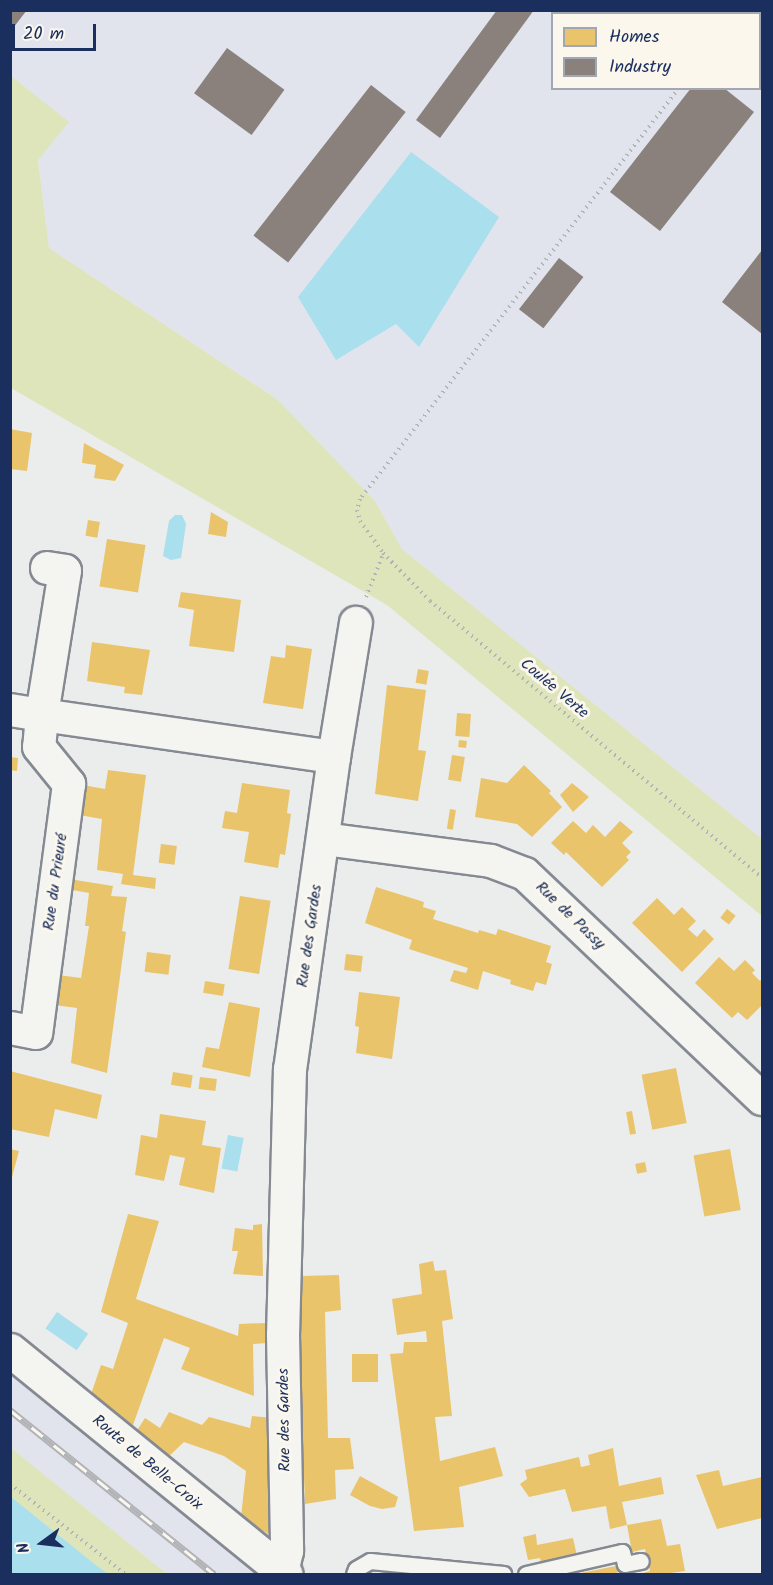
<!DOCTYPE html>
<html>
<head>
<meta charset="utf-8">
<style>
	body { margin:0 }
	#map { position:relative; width:773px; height:1585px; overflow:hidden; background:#ebecec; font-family:Kalam,sans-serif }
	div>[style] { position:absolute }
	.built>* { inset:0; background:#e1e4ed }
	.green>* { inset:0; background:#dee5ba }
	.water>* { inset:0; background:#aadfed; transform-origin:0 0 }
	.homes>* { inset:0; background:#e9c46a; transform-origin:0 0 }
	.industry>* { inset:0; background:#8a817c; transform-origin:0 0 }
	.path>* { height:4px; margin-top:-2px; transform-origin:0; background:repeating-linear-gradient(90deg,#b1b3b6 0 1.5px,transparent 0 6px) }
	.roads { filter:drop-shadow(2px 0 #858992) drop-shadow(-2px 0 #858992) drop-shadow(0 2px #858992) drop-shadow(0 -2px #858992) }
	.lane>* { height:15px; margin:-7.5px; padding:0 7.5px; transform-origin:7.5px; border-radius:7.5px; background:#f4f4f0 }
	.street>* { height:32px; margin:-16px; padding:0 16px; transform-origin:16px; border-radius:16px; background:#f4f4f0 }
	.secondary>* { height:33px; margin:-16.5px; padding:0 16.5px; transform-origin:16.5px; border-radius:16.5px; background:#f4f4f0 }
	.rail>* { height:7px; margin-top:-3.5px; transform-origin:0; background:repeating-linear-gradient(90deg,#fbf7ec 0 14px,#b1b3b6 0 28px); box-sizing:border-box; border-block:2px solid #b1b3b6 }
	span { translate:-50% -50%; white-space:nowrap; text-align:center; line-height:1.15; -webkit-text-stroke:6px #fbf7ec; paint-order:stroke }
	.street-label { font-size:16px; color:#1b2f5e }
	.frame { position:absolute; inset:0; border:12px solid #1b2f5e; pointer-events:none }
	.legend { position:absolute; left:551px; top:12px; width:210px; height:78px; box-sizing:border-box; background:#fbf7ec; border:2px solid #a1a7b3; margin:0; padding:8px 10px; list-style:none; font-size:18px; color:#1b2f5e }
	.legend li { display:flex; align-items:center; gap:12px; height:30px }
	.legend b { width:30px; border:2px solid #a1a7b3 }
	.north { position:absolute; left:12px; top:1513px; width:60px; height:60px; -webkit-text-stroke:4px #fbf7ec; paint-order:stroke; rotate:255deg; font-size:16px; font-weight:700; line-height:24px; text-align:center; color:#1b2f5e }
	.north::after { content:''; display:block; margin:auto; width:21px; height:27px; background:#1b2f5e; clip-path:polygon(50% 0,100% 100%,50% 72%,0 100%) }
	.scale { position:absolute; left:12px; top:24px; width:84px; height:27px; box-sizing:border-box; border:3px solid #1b2f5e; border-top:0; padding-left:8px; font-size:18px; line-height:21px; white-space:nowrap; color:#1b2f5e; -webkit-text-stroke:4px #fbf7ec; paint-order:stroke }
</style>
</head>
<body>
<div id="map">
	<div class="built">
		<div style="clip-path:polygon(evenodd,10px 11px,762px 11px,762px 839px,402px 549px,375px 501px,278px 400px,49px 248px,38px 159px,68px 122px,11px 76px,10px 11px,552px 14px,760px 14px,760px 88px,552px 88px,552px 14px)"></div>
		<div style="clip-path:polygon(10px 1367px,260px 1574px,167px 1574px,11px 1448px)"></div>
	</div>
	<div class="green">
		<div style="clip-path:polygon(11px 76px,69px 122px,38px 160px,49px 248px,278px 400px,375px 501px,402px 549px,762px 839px,762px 916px,387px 605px,11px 388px)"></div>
		<div style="clip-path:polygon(11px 1448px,167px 1574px,11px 1574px)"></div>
	</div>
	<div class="water">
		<div style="clip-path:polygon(411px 152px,499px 217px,419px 347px,396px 324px,336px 360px,298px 297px)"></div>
		<div style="clip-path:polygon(175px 515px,182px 515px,186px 524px,181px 558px,171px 560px,163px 556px,169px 521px)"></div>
		<div style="left:228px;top:1135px;width:16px;height:34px;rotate:11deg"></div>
		<div style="left:57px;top:1312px;width:38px;height:20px;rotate:35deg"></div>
		<div style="clip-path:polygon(11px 1497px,97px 1566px,108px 1574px,11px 1574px)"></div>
	</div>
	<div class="homes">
		<div style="clip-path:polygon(10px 429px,32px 433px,27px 471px,10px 469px)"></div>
		<div style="clip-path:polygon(84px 443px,124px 465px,115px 481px,94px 478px,96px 465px,82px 463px)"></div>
		<div style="clip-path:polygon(211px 512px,228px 522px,226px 537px,208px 534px)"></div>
		<div style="left:88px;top:520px;width:12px;height:16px;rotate:9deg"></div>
		<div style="left:107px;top:539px;width:39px;height:48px;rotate:9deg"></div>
		<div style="clip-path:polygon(181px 592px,241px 600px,234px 652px,189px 646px,194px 610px,178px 607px)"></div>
		<div style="clip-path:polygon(92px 642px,150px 650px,142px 695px,124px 693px,125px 687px,87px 681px)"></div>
		<div style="clip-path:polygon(286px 645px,312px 649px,303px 709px,263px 703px,271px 656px,285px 658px)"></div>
		<div style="left:418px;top:669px;width:11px;height:14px;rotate:10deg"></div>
		<div style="clip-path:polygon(387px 685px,426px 690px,418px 750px,426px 751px,418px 801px,375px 794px)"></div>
		<div style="left:457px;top:713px;width:14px;height:23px;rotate:4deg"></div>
		<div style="left:459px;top:740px;width:8px;height:7px;rotate:7deg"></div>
		<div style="left:452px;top:755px;width:13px;height:25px;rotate:9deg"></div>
		<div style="clip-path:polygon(10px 757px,18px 758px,17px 771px,10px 770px)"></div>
		<div style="clip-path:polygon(524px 765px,551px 791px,549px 793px,562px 807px,532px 837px,517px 824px,475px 817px,481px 778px,507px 783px)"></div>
		<div style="clip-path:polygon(108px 770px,146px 775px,133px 875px,156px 878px,155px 889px,121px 884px,123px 874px,97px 870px,102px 819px,79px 815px,83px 785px,105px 789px)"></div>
		<div style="clip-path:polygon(242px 783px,290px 790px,287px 813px,291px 814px,285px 855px,280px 854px,278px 868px,244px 862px,249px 832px,222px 828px,225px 811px,237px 813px)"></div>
		<div style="clip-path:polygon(572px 783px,589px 797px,573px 812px,560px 795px)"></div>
		<div style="left:450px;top:809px;width:6px;height:20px;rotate:9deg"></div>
		<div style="clip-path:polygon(573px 821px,586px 833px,593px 825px,605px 837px,620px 821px,633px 832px,622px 843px,631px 852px,626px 857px,629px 860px,602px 887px,566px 852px,564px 855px,551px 843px)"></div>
		<div style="left:161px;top:844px;width:16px;height:19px;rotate:7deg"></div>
		<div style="clip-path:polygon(69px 879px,113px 886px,111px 896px,127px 897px,122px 931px,126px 932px,107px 1073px,71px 1063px,77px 1008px,54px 1005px,58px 975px,81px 978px,89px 926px,85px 926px,89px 893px,67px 889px)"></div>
		<div style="clip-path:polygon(376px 887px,424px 902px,423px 907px,436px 911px,433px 919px,478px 933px,479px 930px,496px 935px,498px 929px,551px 946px,546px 962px,552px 964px,546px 985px,536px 982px,533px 991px,510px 984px,511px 980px,483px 971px,478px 990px,450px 981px,454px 970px,466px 973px,468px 968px,409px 949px,412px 940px,365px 923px)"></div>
		<div style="left:240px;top:896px;width:31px;height:74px;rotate:9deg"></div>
		<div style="clip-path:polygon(657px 898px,674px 915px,682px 907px,696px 921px,688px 929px,697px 937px,704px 929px,714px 939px,682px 972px,632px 923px)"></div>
		<div style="left:727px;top:909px;width:11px;height:11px;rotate:38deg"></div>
		<div style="left:147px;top:952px;width:24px;height:20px;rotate:7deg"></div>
		<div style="left:346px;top:954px;width:17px;height:16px;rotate:7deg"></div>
		<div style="clip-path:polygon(719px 957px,734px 971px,745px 960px,755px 970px,752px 973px,760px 981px,762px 979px,762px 1005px,747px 1020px,738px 1012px,732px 1018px,695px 983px)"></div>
		<div style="left:205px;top:981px;width:20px;height:12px;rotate:9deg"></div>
		<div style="clip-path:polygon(359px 992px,400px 997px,392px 1059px,356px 1053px,359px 1027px,355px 1026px)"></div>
		<div style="clip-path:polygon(229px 1002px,260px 1008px,250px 1077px,202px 1067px,206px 1047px,219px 1049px)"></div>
		<div style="left:676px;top:1068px;width:56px;height:35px;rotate:79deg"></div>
		<div style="clip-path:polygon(10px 1071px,102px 1095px,97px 1119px,55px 1109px,49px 1137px,10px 1129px)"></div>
		<div style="left:173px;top:1072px;width:20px;height:13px;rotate:9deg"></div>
		<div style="left:200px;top:1077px;width:17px;height:12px;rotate:7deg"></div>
		<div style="left:632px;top:1111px;width:23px;height:6px;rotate:80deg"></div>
		<div style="clip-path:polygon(160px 1114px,206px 1121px,202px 1145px,221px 1148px,214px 1193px,179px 1185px,185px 1158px,170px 1155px,164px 1181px,135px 1175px,141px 1135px,157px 1138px)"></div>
		<div style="clip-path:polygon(10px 1149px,19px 1151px,11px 1181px,10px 1181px)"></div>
		<div style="left:730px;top:1149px;width:62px;height:37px;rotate:80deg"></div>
		<div style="left:645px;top:1162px;width:10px;height:10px;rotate:79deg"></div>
		<div style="clip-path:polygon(128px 1214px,159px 1221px,136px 1299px,238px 1336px,239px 1324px,266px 1323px,267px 1343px,253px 1344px,254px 1396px,181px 1369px,190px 1348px,164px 1338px,133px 1425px,98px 1412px,88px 1403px,101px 1365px,113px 1369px,128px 1323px,101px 1312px)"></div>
		<div style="clip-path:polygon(262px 1224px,263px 1276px,233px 1274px,238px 1251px,232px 1251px,235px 1228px,253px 1230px,253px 1225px)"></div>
		<div style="clip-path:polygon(433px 1261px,435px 1271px,446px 1270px,453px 1319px,442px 1321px,452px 1416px,435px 1417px,440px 1461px,495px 1447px,503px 1476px,459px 1487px,464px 1527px,414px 1531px,390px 1354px,403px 1353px,404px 1342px,427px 1342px,426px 1331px,397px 1335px,392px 1299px,422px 1294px,419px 1264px)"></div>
		<div style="clip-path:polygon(339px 1275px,341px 1310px,325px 1312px,328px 1438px,350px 1438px,354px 1469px,335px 1470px,336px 1499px,305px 1504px,299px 1338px,300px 1276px)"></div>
		<div style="left:378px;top:1354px;width:28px;height:26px;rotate:90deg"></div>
		<div style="clip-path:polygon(169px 1412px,202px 1425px,209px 1417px,250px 1428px,252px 1416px,274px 1418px,273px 1537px,241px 1517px,246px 1471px,224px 1456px,184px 1442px,166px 1459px,136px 1432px,145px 1418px,160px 1428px)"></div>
		<div style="clip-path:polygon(613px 1448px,619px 1486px,661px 1477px,664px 1494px,622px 1502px,627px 1525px,610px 1529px,606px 1506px,572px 1512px,565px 1489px,529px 1497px,520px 1484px,527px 1479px,525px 1470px,579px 1457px,581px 1467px,590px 1465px,588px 1455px)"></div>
		<div style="clip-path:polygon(719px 1470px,723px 1486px,762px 1477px,762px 1518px,717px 1529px,696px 1475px)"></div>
		<div style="clip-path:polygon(360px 1476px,398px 1497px,395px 1507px,382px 1509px,370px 1506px,350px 1495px)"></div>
		<div style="clip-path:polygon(661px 1519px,667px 1546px,680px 1544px,685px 1571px,664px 1574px,640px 1574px,650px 1571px,645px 1549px,632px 1552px,627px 1525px)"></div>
		<div style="clip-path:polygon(536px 1534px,537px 1545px,573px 1538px,577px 1556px,541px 1563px,540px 1558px,528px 1560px,523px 1537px)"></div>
		<div style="clip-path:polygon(616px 1566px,618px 1574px,581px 1574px,581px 1573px)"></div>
	</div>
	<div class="industry">
		<div style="clip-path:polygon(10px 10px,27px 10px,10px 32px)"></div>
		<div style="clip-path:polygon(497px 10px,534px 10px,440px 138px,416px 120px)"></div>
		<div style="left:227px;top:48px;width:71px;height:56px;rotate:36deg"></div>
		<div style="left:371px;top:85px;width:44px;height:191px;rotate:38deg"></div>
		<div style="clip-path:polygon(691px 88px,724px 88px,754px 112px,660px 231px,610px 192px)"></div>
		<div style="clip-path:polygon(762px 250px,762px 334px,722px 302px)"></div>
		<div style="left:559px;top:258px;width:31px;height:65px;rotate:38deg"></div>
	</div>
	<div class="path">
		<div style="left:737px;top:14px;width:4px;rotate:-63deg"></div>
		<div style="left:679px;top:88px;width:520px;rotate:127.82deg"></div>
		<div style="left:360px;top:499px;width:11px;rotate:105deg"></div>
		<div style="left:357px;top:510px;width:11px;rotate:75deg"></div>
		<div style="left:360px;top:521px;width:39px;rotate:54deg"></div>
		<div style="left:383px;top:553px;width:67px;rotate:45.6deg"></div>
		<div style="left:430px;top:601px;width:432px;rotate:39.8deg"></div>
		<div style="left:366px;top:597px;width:46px;rotate:-68.4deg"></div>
		<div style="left:10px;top:1484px;width:146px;rotate:38deg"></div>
	</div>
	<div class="roads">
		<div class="lane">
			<div style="left:354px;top:1574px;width:5px;rotate:-68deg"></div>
			<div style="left:356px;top:1569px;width:16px;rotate:-30deg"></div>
			<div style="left:370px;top:1561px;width:134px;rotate:5.6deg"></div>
			<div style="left:526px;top:1574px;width:98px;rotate:-12.9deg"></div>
			<div style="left:622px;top:1552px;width:12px;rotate:76deg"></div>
			<div style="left:625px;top:1564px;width:16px;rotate:-11deg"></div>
		</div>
		<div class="street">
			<div style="left:47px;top:568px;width:18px;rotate:9deg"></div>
			<div style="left:65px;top:571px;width:146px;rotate:99.1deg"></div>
			<div style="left:42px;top:715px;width:295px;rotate:8.2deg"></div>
			<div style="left:334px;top:757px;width:315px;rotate:98deg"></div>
			<div style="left:290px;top:1069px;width:266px;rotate:91.5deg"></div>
			<div style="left:283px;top:1335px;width:216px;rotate:88.9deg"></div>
			<div style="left:287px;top:1551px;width:23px;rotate:103deg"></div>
			<div style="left:10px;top:710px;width:32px;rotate:9deg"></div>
			<div style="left:42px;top:715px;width:32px;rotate:95deg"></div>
			<div style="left:39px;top:747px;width:48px;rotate:51deg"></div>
			<div style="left:69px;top:784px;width:251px;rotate:97.5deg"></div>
			<div style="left:36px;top:1033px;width:26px;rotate:-169deg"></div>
			<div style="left:334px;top:757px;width:136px;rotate:-80.7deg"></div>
			<div style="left:324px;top:839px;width:168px;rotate:7.5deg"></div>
			<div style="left:491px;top:861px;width:36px;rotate:21deg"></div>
			<div style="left:525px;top:874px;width:327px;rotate:43.5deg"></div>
		</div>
		<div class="secondary">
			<div style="left:10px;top:1350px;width:355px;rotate:39.1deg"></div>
		</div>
	</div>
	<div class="rail">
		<div style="left:10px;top:1410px;width:262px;rotate:38.8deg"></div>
	</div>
	<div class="street-label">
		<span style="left:554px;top:689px;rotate:40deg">Coulée Verte</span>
		<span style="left:56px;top:882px;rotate:-82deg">Rue du Prieuré</span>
		<span style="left:570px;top:916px;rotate:44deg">Rue de Passy</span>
		<span style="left:310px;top:936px;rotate:-82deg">Rue des Gardes</span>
		<span style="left:285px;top:1420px;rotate:-91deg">Rue des Gardes</span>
		<span style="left:147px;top:1463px;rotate:40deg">Route de Belle-Croix</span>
	</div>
	<div class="frame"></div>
	<ul class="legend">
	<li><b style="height:16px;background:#e9c46a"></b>Homes</li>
	<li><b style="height:16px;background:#8a817c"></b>Industry</li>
	</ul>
	<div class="north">N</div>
	<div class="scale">20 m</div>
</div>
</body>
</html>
